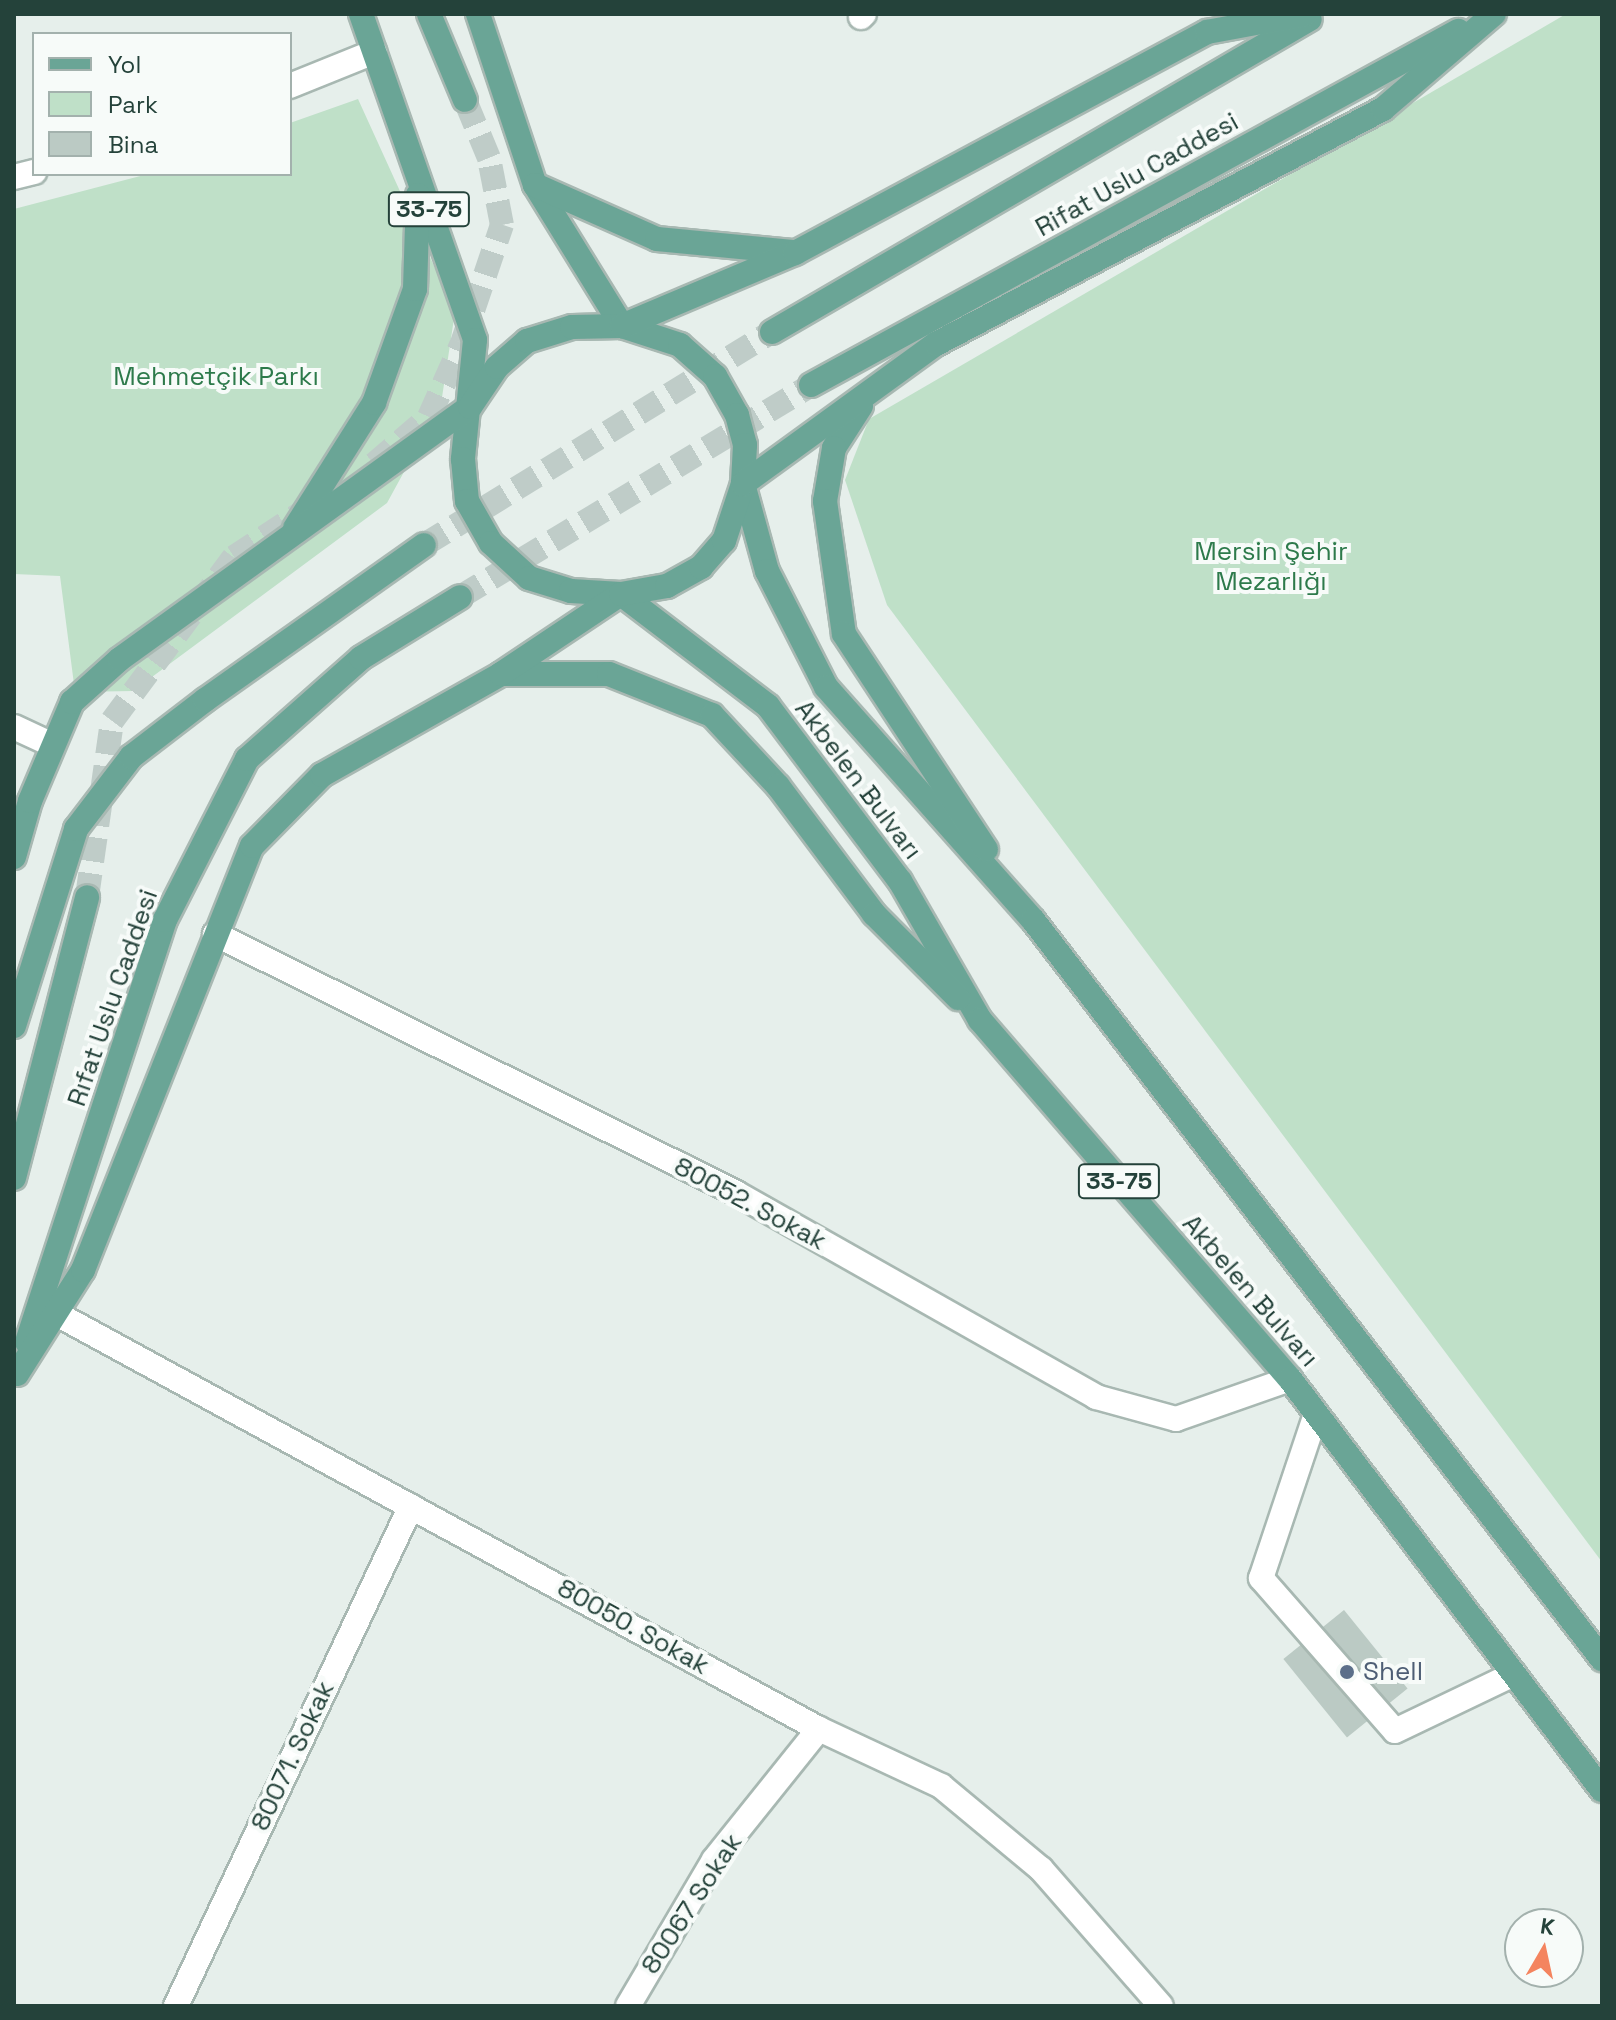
<!DOCTYPE html>
<html>
<head>
<meta charset="utf-8">
<style>
	body { margin:0 }
	#map { position:relative; width:1616px; height:2020px; overflow:hidden; background:#e6efeb; font-family:"Space Grotesk",sans-serif }
	div>[style] { position:absolute }
	.green>* { inset:0; background:#bfe0c8 }
	.building>* { inset:0; background:#bbcac4; transform-origin:0 0 }
	.major-tunnel>* { height:24px; margin-top:-12px; transform-origin:0; background:repeating-linear-gradient(90deg,#bfccc8 0 24px,transparent 0 36px) }
	.roads { filter:drop-shadow(2px 0 #a8b8b2) drop-shadow(-2px 0 #a8b8b2) drop-shadow(0 2px #a8b8b2) drop-shadow(0 -2px #a8b8b2) }
	.minor>* { height:24px; margin:-12px; padding:0 12px; transform-origin:12px; border-radius:12px; background:#fff }
	.major>* { height:24px; margin:-12px; padding:0 12px; transform-origin:12px; border-radius:12px; background:#6aa596 }
	.dots>* { width:22px; height:22px; translate:-50% -50%; box-sizing:border-box; border:4px solid #f7fbf9; border-radius:50% }
	span { translate:-50% -50%; white-space:nowrap; text-align:center; line-height:1.15; -webkit-text-stroke:8px #f7fbf9; paint-order:stroke }
	.shield-label span { padding:2px 6px; background:#f7fbf9; border:2px solid; border-radius:6px; -webkit-text-stroke-width:0 }
	.shield-label { font-size:24px; color:#24423a; font-weight:700 }
	.street-label { font-size:26px; color:#24423a }
	.park-label { font-size:26px; color:#2d7a4b }
	.service-label { font-size:26px; color:#4e5e75 }
	.left { translate:0 -50%; text-align:left }
	.frame { position:absolute; inset:0; border:16px solid #24423a; pointer-events:none }
	.legend { position:absolute; left:32px; top:32px; width:260px; height:144px; box-sizing:border-box; background:#f7fbf9; border:2px solid #a3b1ad; margin:0; padding:10px 14px; list-style:none; font-size:24px; color:#24423a }
	.legend li { display:flex; align-items:center; gap:16px; height:40px }
	.legend b { width:40px; border:2px solid #a3b1ad }
	.north { position:absolute; left:1504px; top:1908px; width:80px; height:80px; box-sizing:border-box; background:#f7fbf9; border:2px solid #a3b1ad; border-radius:50%; rotate:9deg; font-size:22px; font-weight:700; line-height:32px; text-align:center; color:#24423a }
	.north::after { content:''; display:block; margin:auto; width:28px; height:36px; background:#f4845f; clip-path:polygon(50% 0,100% 100%,50% 72%,0 100%) }
</style>
</head>
<body>
<div id="map">
	<div class="green">
		<div style="clip-path:polygon(1566px 14px,1602px 14px,1602px 1562px,887px 605px,845px 480px,869px 419px)"></div>
		<div style="clip-path:polygon(358px 99px,455px 312px,441px 404px,387px 503px,133px 691px,75px 692px,60px 576px,14px 574px,14px 209px,148px 174px,290px 174px,290px 123px)"></div>
	</div>
	<div class="building">
		<div style="left:1344px;top:1610px;width:101px;height:78px;rotate:51deg"></div>
	</div>
	<div class="major-tunnel">
		<div style="left:374px;top:464px;width:72px;rotate:-40.5deg"></div>
		<div style="left:429px;top:417px;width:81px;rotate:-66deg"></div>
		<div style="left:462px;top:343px;width:125px;rotate:-71.3deg"></div>
		<div style="left:502px;top:225px;width:68px;rotate:-101deg"></div>
		<div style="left:489px;top:158px;width:63px;rotate:-112.5deg"></div>
		<div style="left:424px;top:545px;width:408px;rotate:-31.5deg"></div>
		<div style="left:460px;top:597px;width:410px;rotate:-31.1deg"></div>
		<div style="left:87px;top:897px;width:178px;rotate:-81.9deg"></div>
		<div style="left:112px;top:721px;width:204px;rotate:-53.4deg"></div>
		<div style="left:234px;top:557px;width:91px;rotate:-33.3deg"></div>
	</div>
	<div class="roads">
		<div class="minor">
			<div style="left:861px;top:17px;width:4px;rotate:-45deg"></div>
			<div style="left:290px;top:86px;width:91px;rotate:-22deg"></div>
			<div style="left:14px;top:177px;width:21px;rotate:-14deg"></div>
			<div style="left:14px;top:727px;width:43px;rotate:24.8deg"></div>
			<div style="left:215px;top:934px;width:582px;rotate:26.43deg"></div>
			<div style="left:736px;top:1193px;width:414px;rotate:29.5deg"></div>
			<div style="left:1096px;top:1397px;width:83px;rotate:15.4deg"></div>
			<div style="left:1176px;top:1419px;width:121px;rotate:-19.3deg"></div>
			<div style="left:55px;top:1313px;width:870px;rotate:28.57deg"></div>
			<div style="left:819px;top:1729px;width:135px;rotate:25deg"></div>
			<div style="left:941px;top:1786px;width:130px;rotate:39.7deg"></div>
			<div style="left:1041px;top:1869px;width:182px;rotate:48.8deg"></div>
			<div style="left:1316px;top:1414px;width:173px;rotate:108.5deg"></div>
			<div style="left:1261px;top:1578px;width:203px;rotate:48.8deg"></div>
			<div style="left:1395px;top:1731px;width:132px;rotate:-25.6deg"></div>
			<div style="left:176px;top:2006px;width:552px;rotate:-64.83deg"></div>
			<div style="left:628px;top:2006px;width:169px;rotate:-59.5deg"></div>
			<div style="left:714px;top:1860px;width:168px;rotate:-51.3deg"></div>
		</div>
		<div class="major">
			<div style="left:361px;top:14px;width:345px;rotate:70.7deg"></div>
			<div style="left:475px;top:340px;width:120px;rotate:95.8deg"></div>
			<div style="left:463px;top:459px;width:42px;rotate:84.6deg"></div>
			<div style="left:467px;top:501px;width:48px;rotate:60.3deg"></div>
			<div style="left:491px;top:543px;width:52px;rotate:42.6deg"></div>
			<div style="left:529px;top:578px;width:44px;rotate:17.2deg"></div>
			<div style="left:571px;top:591px;width:50px;rotate:3.4deg"></div>
			<div style="left:621px;top:594px;width:185px;rotate:37.3deg"></div>
			<div style="left:768px;top:706px;width:219px;rotate:53deg"></div>
			<div style="left:900px;top:881px;width:160px;rotate:60.1deg"></div>
			<div style="left:980px;top:1020px;width:474px;rotate:49.2deg"></div>
			<div style="left:1290px;top:1379px;width:516px;rotate:52.8deg"></div>
			<div style="left:429px;top:14px;width:93px;rotate:67.3deg"></div>
			<div style="left:478px;top:14px;width:180px;rotate:71.6deg"></div>
			<div style="left:535px;top:185px;width:166px;rotate:58.3deg"></div>
			<div style="left:622px;top:326px;width:61px;rotate:18.1deg"></div>
			<div style="left:680px;top:345px;width:47px;rotate:41.5deg"></div>
			<div style="left:715px;top:376px;width:45px;rotate:60.6deg"></div>
			<div style="left:737px;top:415px;width:31px;rotate:75deg"></div>
			<div style="left:745px;top:445px;width:39px;rotate:93deg"></div>
			<div style="left:743px;top:484px;width:90px;rotate:74.6deg"></div>
			<div style="left:767px;top:571px;width:130px;rotate:63deg"></div>
			<div style="left:826px;top:687px;width:312px;rotate:48.4deg"></div>
			<div style="left:1033px;top:920px;width:933px;rotate:52.41deg"></div>
			<div style="left:535px;top:185px;width:133px;rotate:23.9deg"></div>
			<div style="left:657px;top:239px;width:136px;rotate:5.5deg"></div>
			<div style="left:772px;top:332px;width:622px;rotate:-30.19deg"></div>
			<div style="left:811px;top:385px;width:738px;rotate:-28.68deg"></div>
			<div style="left:861px;top:406px;width:50px;rotate:122.7deg"></div>
			<div style="left:834px;top:448px;width:54px;rotate:99.6deg"></div>
			<div style="left:825px;top:501px;width:134px;rotate:81.9deg"></div>
			<div style="left:844px;top:634px;width:258px;rotate:56.6deg"></div>
			<div style="left:295px;top:528px;width:148px;rotate:-57.7deg"></div>
			<div style="left:374px;top:403px;width:121px;rotate:-70.2deg"></div>
			<div style="left:415px;top:289px;width:94px;rotate:-88.2deg"></div>
			<div style="left:501px;top:674px;width:108px"></div>
			<div style="left:609px;top:674px;width:111px;rotate:21.7deg"></div>
			<div style="left:712px;top:715px;width:97px;rotate:47.1deg"></div>
			<div style="left:778px;top:786px;width:160px;rotate:53.1deg"></div>
			<div style="left:874px;top:914px;width:119px;rotate:45deg"></div>
			<div style="left:14px;top:857px;width:58px;rotate:-74.1deg"></div>
			<div style="left:30px;top:801px;width:108px;rotate:-67deg"></div>
			<div style="left:72px;top:702px;width:64px;rotate:-41.9deg"></div>
			<div style="left:120px;top:659px;width:431px;rotate:-35.8deg"></div>
			<div style="left:470px;top:407px;width:48px;rotate:-56deg"></div>
			<div style="left:497px;top:367px;width:40px;rotate:-41deg"></div>
			<div style="left:527px;top:341px;width:47px;rotate:-17.3deg"></div>
			<div style="left:572px;top:327px;width:50px;rotate:-1.1deg"></div>
			<div style="left:622px;top:326px;width:188px;rotate:-22.9deg"></div>
			<div style="left:795px;top:253px;width:468px;rotate:-28.2deg"></div>
			<div style="left:1207px;top:32px;width:100px;rotate:-10.4deg"></div>
			<div style="left:14px;top:1026px;width:207px;rotate:-72.5deg"></div>
			<div style="left:76px;top:829px;width:91px;rotate:-52.6deg"></div>
			<div style="left:131px;top:757px;width:93px;rotate:-37.6deg"></div>
			<div style="left:205px;top:700px;width:268px;rotate:-35.3deg"></div>
			<div style="left:14px;top:1178px;width:290px;rotate:-75.4deg"></div>
			<div style="left:27px;top:1342px;width:444px;rotate:-71.9deg"></div>
			<div style="left:165px;top:920px;width:181px;rotate:-63deg"></div>
			<div style="left:247px;top:759px;width:152px;rotate:-41.5deg"></div>
			<div style="left:361px;top:658px;width:116px;rotate:-31.6deg"></div>
			<div style="left:17px;top:1374px;width:123px;rotate:-57.6deg"></div>
			<div style="left:83px;top:1270px;width:456px;rotate:-68.3deg"></div>
			<div style="left:252px;top:846px;width:100px;rotate:-45.4deg"></div>
			<div style="left:322px;top:775px;width:206px;rotate:-29.4deg"></div>
			<div style="left:501px;top:674px;width:144px;rotate:-33.7deg"></div>
			<div style="left:621px;top:594px;width:47px;rotate:-9.9deg"></div>
			<div style="left:667px;top:586px;width:39px;rotate:-29deg"></div>
			<div style="left:701px;top:567px;width:35px;rotate:-49deg"></div>
			<div style="left:724px;top:541px;width:60px;rotate:-71.6deg"></div>
			<div style="left:743px;top:484px;width:238px;rotate:-36deg"></div>
			<div style="left:936px;top:344px;width:505px;rotate:-27.73deg"></div>
			<div style="left:1383px;top:109px;width:146px;rotate:-40.6deg"></div>
		</div>
	</div>
	<div class="dots">
		<div style="left:1347px;top:1672px;background:#5c6f8a"></div>
	</div>
	<div class="shield-label">
		<span style="left:429px;top:209px">33-75</span>
		<span style="left:1119px;top:1181px">33-75</span>
	</div>
	<div class="street-label">
		<span style="left:1137px;top:175px;rotate:-29deg">Rifat Uslu Caddesi</span>
		<span style="left:858px;top:780px;rotate:53deg">Akbelen Bulvarı</span>
		<span style="left:113px;top:998px;rotate:-71deg">Rıfat Uslu Caddesi</span>
		<span style="left:750px;top:1204px;rotate:28deg">80052. Sokak</span>
		<span style="left:1250px;top:1291px;rotate:49deg">Akbelen Bulvarı</span>
		<span style="left:633px;top:1627px;rotate:29deg">80050. Sokak</span>
		<span style="left:293px;top:1756px;rotate:-65deg">80071. Sokak</span>
		<span style="left:692px;top:1904px;rotate:-57deg">80067 Sokak</span>
	</div>
	<div class="park-label">
		<span style="left:216px;top:377px">Mehmetçik Parkı</span>
		<span style="left:1271px;top:567px">Mersin Şehir<br>Mezarlığı</span>
	</div>
	<div class="service-label">
		<span class="left" style="left:1363px;top:1672px">Shell</span>
	</div>
	<div class="frame"></div>
	<ul class="legend">
	<li><b style="height:10px;background:#6aa596"></b>Yol</li>
	<li><b style="height:22px;background:#bfe0c8"></b>Park</li>
	<li><b style="height:22px;background:#bbcac4"></b>Bina</li>
	</ul>
	<div class="north">K</div>
</div>
</body>
</html>
